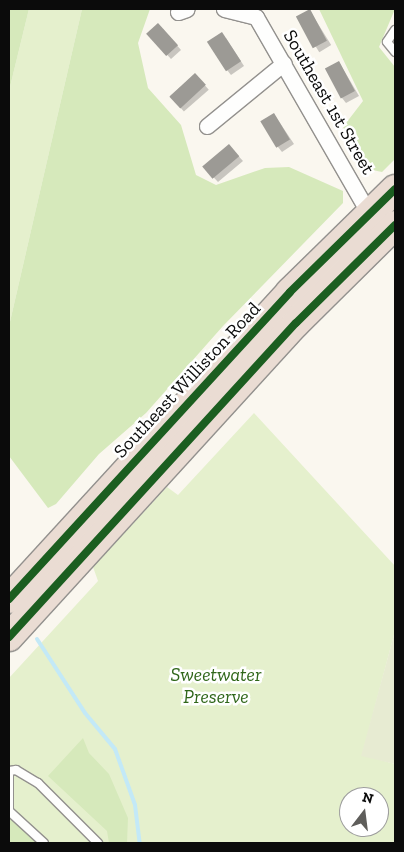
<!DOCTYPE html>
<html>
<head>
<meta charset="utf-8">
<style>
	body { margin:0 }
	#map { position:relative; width:404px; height:852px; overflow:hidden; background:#faf7ef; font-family:"Zilla Slab",serif }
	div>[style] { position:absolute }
	.green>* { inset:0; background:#e5f0cd }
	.forest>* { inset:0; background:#d6e9bb }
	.cemetery>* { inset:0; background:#e7ebd2 }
	.shadow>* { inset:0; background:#0003; transform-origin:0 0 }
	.stream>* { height:4px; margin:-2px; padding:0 2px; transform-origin:2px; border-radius:2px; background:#c3e9f7 }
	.building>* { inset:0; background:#9c9a95; transform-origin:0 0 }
	.roads { filter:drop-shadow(1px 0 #93918e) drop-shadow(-1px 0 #93918e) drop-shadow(0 1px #93918e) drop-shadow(0 -1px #93918e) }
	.lane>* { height:8px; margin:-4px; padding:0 4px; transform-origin:4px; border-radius:4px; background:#fefefd }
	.street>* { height:15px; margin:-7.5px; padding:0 7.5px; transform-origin:7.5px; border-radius:7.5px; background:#fefefd }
	.highway>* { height:28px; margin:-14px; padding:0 14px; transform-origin:14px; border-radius:14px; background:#eadcd3 }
	.cycleway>* { height:8px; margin:-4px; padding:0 4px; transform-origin:4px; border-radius:4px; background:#1b5e20 }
	span { translate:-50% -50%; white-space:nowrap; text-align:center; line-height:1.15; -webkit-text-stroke:5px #fff; paint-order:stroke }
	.street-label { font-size:19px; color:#0b0b0b }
	.park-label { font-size:19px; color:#2f6619; font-style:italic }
	.frame { position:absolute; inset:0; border:10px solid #0b0b0b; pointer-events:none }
	.north { position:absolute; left:339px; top:787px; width:50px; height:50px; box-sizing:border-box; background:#fff; border:1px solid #9d9d9d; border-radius:50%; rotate:15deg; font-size:14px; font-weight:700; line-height:20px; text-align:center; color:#0b0b0b }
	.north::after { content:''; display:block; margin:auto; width:18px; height:22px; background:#5f5e5b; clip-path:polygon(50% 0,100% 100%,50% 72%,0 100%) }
</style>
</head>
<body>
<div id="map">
	<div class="green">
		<div style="clip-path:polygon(29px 9px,82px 9px,9px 326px,9px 91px)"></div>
		<div style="clip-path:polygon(evenodd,254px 413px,395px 566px,395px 631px,362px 755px,395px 764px,395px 843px,9px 843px,9px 678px,98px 581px,93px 567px,167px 487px,178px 495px,254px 413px,349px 797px,379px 797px,379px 827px,349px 827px,349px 797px)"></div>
	</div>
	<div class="forest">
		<div style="clip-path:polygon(9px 9px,29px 9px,9px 91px)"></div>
		<div style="clip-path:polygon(82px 9px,150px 9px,138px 43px,148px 88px,181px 125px,196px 175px,216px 185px,265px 168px,289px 167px,343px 191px,343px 203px,223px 326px,146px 413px,99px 454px,56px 504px,48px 508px,9px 456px,9px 326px)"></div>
		<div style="clip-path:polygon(319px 9px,395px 9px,379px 47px,395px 67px,395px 159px,382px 172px,363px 168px,343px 127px,363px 101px)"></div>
		<div style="clip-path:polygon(83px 738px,89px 753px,109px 774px,128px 818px,127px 843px,109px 843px,107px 831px,48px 776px)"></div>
		<div style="clip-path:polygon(9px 816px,39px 843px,9px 843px)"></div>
	</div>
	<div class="cemetery">
		<div style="clip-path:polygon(395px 631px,395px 764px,361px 756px)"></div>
	</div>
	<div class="shadow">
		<div style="left:310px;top:11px;width:40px;height:14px;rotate:58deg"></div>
		<div style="clip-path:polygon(163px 29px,181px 50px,171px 59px,148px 34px)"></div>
		<div style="clip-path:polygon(226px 38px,244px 66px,231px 75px,227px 70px)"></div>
		<div style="clip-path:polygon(339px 62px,359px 96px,346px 103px,342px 98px)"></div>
		<div style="left:195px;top:74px;width:21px;height:33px;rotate:49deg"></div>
		<div style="clip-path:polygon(274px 114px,294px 144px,282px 152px,278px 147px)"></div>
		<div style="clip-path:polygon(233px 150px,243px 161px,218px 182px,204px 167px)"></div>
	</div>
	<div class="stream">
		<div style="left:37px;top:639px;width:88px;rotate:57deg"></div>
		<div style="left:85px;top:713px;width:47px;rotate:50.2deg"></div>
		<div style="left:115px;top:749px;width:59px;rotate:70.3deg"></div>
		<div style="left:135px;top:805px;width:38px;rotate:83deg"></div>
	</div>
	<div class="building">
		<div style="left:310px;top:9px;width:36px;height:16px;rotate:62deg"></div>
		<div style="left:158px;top:23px;width:30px;height:16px;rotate:48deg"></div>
		<div style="left:222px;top:32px;width:35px;height:18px;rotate:57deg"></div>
		<div style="left:339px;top:61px;width:34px;height:16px;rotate:62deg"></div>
		<div style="left:195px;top:73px;width:16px;height:35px;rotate:47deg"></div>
		<div style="left:274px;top:113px;width:31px;height:16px;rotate:59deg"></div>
		<div style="left:229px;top:144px;width:16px;height:35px;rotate:50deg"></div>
	</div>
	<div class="roads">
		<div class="lane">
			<div style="left:395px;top:30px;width:14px;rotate:124deg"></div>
			<div style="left:387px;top:42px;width:13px;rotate:51deg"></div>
			<div style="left:9px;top:771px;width:7px;rotate:-8deg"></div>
			<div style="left:16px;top:770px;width:26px;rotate:31deg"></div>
			<div style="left:38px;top:783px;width:85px;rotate:45deg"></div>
			<div style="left:9px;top:775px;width:36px;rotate:90deg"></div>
			<div style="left:9px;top:811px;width:47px;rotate:42.4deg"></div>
		</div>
		<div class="street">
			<div style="left:224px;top:9px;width:33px;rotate:14deg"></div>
			<div style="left:256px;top:17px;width:233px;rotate:60.1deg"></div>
			<div style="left:178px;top:12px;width:9px;rotate:-18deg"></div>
			<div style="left:207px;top:126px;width:99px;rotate:-39.3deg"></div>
		</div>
		<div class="highway">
			<div style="left:9px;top:599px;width:416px;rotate:-47.5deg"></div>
			<div style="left:290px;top:292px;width:147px;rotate:-44.4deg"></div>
			<div style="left:9px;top:637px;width:425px;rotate:-47.6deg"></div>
			<div style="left:296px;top:323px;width:139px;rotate:-44.7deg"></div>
		</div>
	</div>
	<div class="cycleway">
		<div style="left:9px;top:599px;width:416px;rotate:-47.5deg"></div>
		<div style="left:290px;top:292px;width:147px;rotate:-44.4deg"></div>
		<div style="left:9px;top:637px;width:425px;rotate:-47.6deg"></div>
		<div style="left:296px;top:323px;width:139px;rotate:-44.7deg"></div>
	</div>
	<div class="street-label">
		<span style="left:329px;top:102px;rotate:60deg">Southeast 1st Street</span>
		<span style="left:187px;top:380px;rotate:-47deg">Southeast Williston Road</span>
	</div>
	<div class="park-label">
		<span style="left:216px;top:686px">Sweetwater<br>Preserve</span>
	</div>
	<div class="frame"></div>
	<div class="north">N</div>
</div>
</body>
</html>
